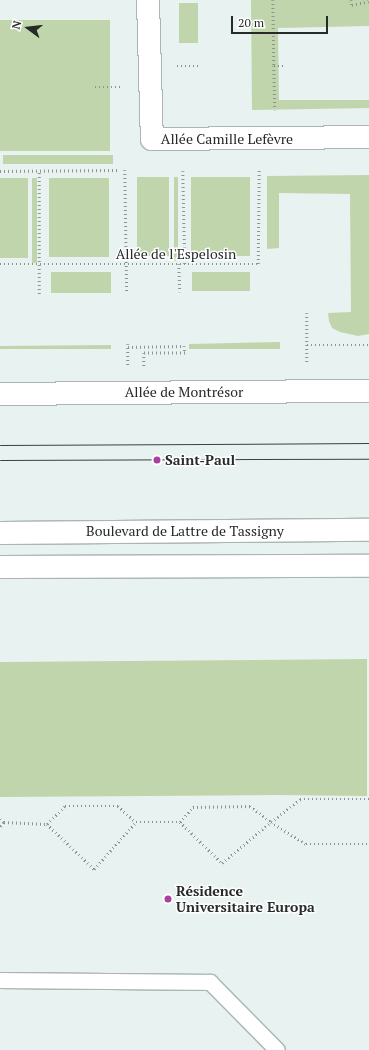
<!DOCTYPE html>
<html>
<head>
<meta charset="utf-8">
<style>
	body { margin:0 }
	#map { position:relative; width:369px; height:1050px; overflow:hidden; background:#e8f2f1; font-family:"PT Serif",serif }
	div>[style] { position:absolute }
	.green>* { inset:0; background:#c0d5ab; transform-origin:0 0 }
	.path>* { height:2.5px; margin-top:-1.25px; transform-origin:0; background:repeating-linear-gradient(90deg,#8d9493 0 1px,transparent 0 4px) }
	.roads { filter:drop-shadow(1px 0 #abb5b4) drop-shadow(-1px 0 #abb5b4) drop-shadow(0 1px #abb5b4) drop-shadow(0 -1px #abb5b4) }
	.lane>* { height:15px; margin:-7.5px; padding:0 7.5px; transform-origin:7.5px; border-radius:7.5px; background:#fff }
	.street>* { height:22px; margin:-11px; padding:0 11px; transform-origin:11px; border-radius:11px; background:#fff }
	.secondary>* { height:22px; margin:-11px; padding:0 11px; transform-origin:11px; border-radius:11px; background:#fff }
	.tram>* { height:1px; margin:-0.5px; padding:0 0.5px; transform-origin:0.5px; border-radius:0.5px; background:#3e4241 }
	.dots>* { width:11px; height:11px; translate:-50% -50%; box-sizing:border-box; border:2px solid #fff; border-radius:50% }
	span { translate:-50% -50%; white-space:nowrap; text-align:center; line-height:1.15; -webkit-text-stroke:3px #fff; paint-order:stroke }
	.street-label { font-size:14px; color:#262a29 }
	.poi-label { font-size:14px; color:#262a29; font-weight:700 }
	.left { translate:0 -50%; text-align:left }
	.north { position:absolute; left:8px; top:8px; width:40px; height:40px; -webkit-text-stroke:3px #fff; paint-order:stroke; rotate:285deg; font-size:11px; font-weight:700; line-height:16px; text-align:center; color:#262a29 }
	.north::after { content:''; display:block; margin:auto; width:14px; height:18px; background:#262a29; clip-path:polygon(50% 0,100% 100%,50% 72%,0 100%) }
	.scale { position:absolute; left:231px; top:16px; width:97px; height:18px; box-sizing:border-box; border:2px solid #262a29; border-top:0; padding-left:5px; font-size:12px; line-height:14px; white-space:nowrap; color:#262a29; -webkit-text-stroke:3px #fff; paint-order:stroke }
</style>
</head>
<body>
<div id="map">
	<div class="green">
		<div style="clip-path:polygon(251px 0,369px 0,369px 26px,278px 28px,279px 100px,369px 100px,369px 108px,252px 110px)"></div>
		<div style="left:198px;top:3px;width:40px;height:19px;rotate:90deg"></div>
		<div style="left:0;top:20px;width:110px;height:131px"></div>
		<div style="left:113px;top:155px;width:9px;height:110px;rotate:90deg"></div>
		<div style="clip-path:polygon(369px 175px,369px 334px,358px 336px,340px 332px,332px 328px,329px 321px,328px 313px,351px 312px,350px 194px,279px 193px,279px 248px,267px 249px,267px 176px)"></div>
		<div style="left:137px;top:177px;width:32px;height:79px"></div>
		<div style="left:174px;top:177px;width:4px;height:84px"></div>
		<div style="left:250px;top:177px;width:79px;height:59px;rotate:90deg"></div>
		<div style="left:0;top:178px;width:28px;height:80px"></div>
		<div style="left:32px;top:178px;width:5px;height:85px"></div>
		<div style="left:49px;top:178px;width:60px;height:79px"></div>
		<div style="left:51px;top:272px;width:60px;height:21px"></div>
		<div style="left:192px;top:272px;width:58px;height:19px"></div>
		<div style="clip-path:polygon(280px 342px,280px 349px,189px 349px,189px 344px)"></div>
		<div style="clip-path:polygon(111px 345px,111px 349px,0 349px,0 346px)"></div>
		<div style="clip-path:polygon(367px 659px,367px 796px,277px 795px,0 797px,0 662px)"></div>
	</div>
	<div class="path">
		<div style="left:273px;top:0;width:66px;rotate:89.1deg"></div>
		<div style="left:274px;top:66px;width:12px"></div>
		<div style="left:351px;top:0;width:5px;rotate:79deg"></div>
		<div style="left:352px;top:5px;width:17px;rotate:-13deg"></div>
		<div style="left:177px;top:66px;width:21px"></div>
		<div style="left:274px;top:66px;width:44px;rotate:88.7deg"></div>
		<div style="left:95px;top:87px;width:25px"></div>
		<div style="left:125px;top:170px;width:122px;rotate:89.1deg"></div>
		<div style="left:0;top:171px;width:120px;rotate:-0.5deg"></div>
		<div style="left:183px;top:171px;width:93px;rotate:88.8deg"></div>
		<div style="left:0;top:264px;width:258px"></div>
		<div style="left:258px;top:264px;width:94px;rotate:-89.4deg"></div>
		<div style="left:179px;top:264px;width:28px;rotate:88deg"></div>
		<div style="left:39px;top:294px;width:123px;rotate:-90deg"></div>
		<div style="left:307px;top:313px;width:50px;rotate:90deg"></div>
		<div style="left:128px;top:344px;width:22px;rotate:90deg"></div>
		<div style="left:307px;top:345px;width:62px"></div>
		<div style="left:128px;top:347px;width:56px;rotate:-1deg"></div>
		<div style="left:184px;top:346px;width:7px;rotate:82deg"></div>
		<div style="left:185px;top:353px;width:41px;rotate:180deg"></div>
		<div style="left:144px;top:353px;width:13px;rotate:90deg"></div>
		<div style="left:0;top:819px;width:5px;rotate:37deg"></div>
		<div style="left:4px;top:822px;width:43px;rotate:2.7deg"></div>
		<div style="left:47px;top:824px;width:25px;rotate:-45deg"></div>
		<div style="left:65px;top:806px;width:53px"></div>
		<div style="left:118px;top:806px;width:24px;rotate:42deg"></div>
		<div style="left:136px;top:822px;width:44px"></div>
		<div style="left:180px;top:822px;width:20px;rotate:-49deg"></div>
		<div style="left:193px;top:807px;width:57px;rotate:-1deg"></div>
		<div style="left:250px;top:806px;width:26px;rotate:37deg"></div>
		<div style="left:271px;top:822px;width:37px;rotate:-38deg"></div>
		<div style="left:300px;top:799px;width:69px"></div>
		<div style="left:180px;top:822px;width:59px;rotate:44.3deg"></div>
		<div style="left:222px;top:863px;width:64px;rotate:-39.9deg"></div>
		<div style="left:271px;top:822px;width:41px;rotate:32.2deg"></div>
		<div style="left:306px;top:844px;width:63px"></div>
		<div style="left:47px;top:824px;width:65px;rotate:43.8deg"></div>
		<div style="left:94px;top:869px;width:63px;rotate:-48.2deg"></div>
		<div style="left:0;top:826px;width:6px;rotate:-45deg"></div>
	</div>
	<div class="roads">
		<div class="lane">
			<div style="left:0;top:980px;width:210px;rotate:0.5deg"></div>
			<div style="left:210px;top:982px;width:95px;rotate:45.4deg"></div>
		</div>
		<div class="street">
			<div style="left:148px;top:0;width:139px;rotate:88.4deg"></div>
			<div style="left:152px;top:139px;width:217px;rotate:-0.5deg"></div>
			<div style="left:0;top:394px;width:369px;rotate:-0.5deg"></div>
		</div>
		<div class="secondary">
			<div style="left:0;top:533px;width:369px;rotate:-0.5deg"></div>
			<div style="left:0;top:567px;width:369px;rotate:-0.2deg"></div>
		</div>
	</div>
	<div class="tram">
		<div style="left:0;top:445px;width:369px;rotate:-0.3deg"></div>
		<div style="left:0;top:460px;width:369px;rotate:-0.2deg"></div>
	</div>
	<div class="dots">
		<div style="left:157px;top:460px;background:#a93f9f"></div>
		<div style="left:168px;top:899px;background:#a93f9f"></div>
	</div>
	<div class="street-label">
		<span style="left:227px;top:139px">Allée Camille Lefèvre</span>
		<span style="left:176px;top:254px">Allée de l'Espelosin</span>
		<span style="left:184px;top:392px">Allée de Montrésor</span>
		<span style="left:185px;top:531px">Boulevard de Lattre de Tassigny</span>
	</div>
	<div class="poi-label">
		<span class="left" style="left:165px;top:460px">Saint-Paul</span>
		<span class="left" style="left:176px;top:899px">Résidence<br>Universitaire Europa</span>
	</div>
	<div class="north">N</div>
	<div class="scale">20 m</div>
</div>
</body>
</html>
